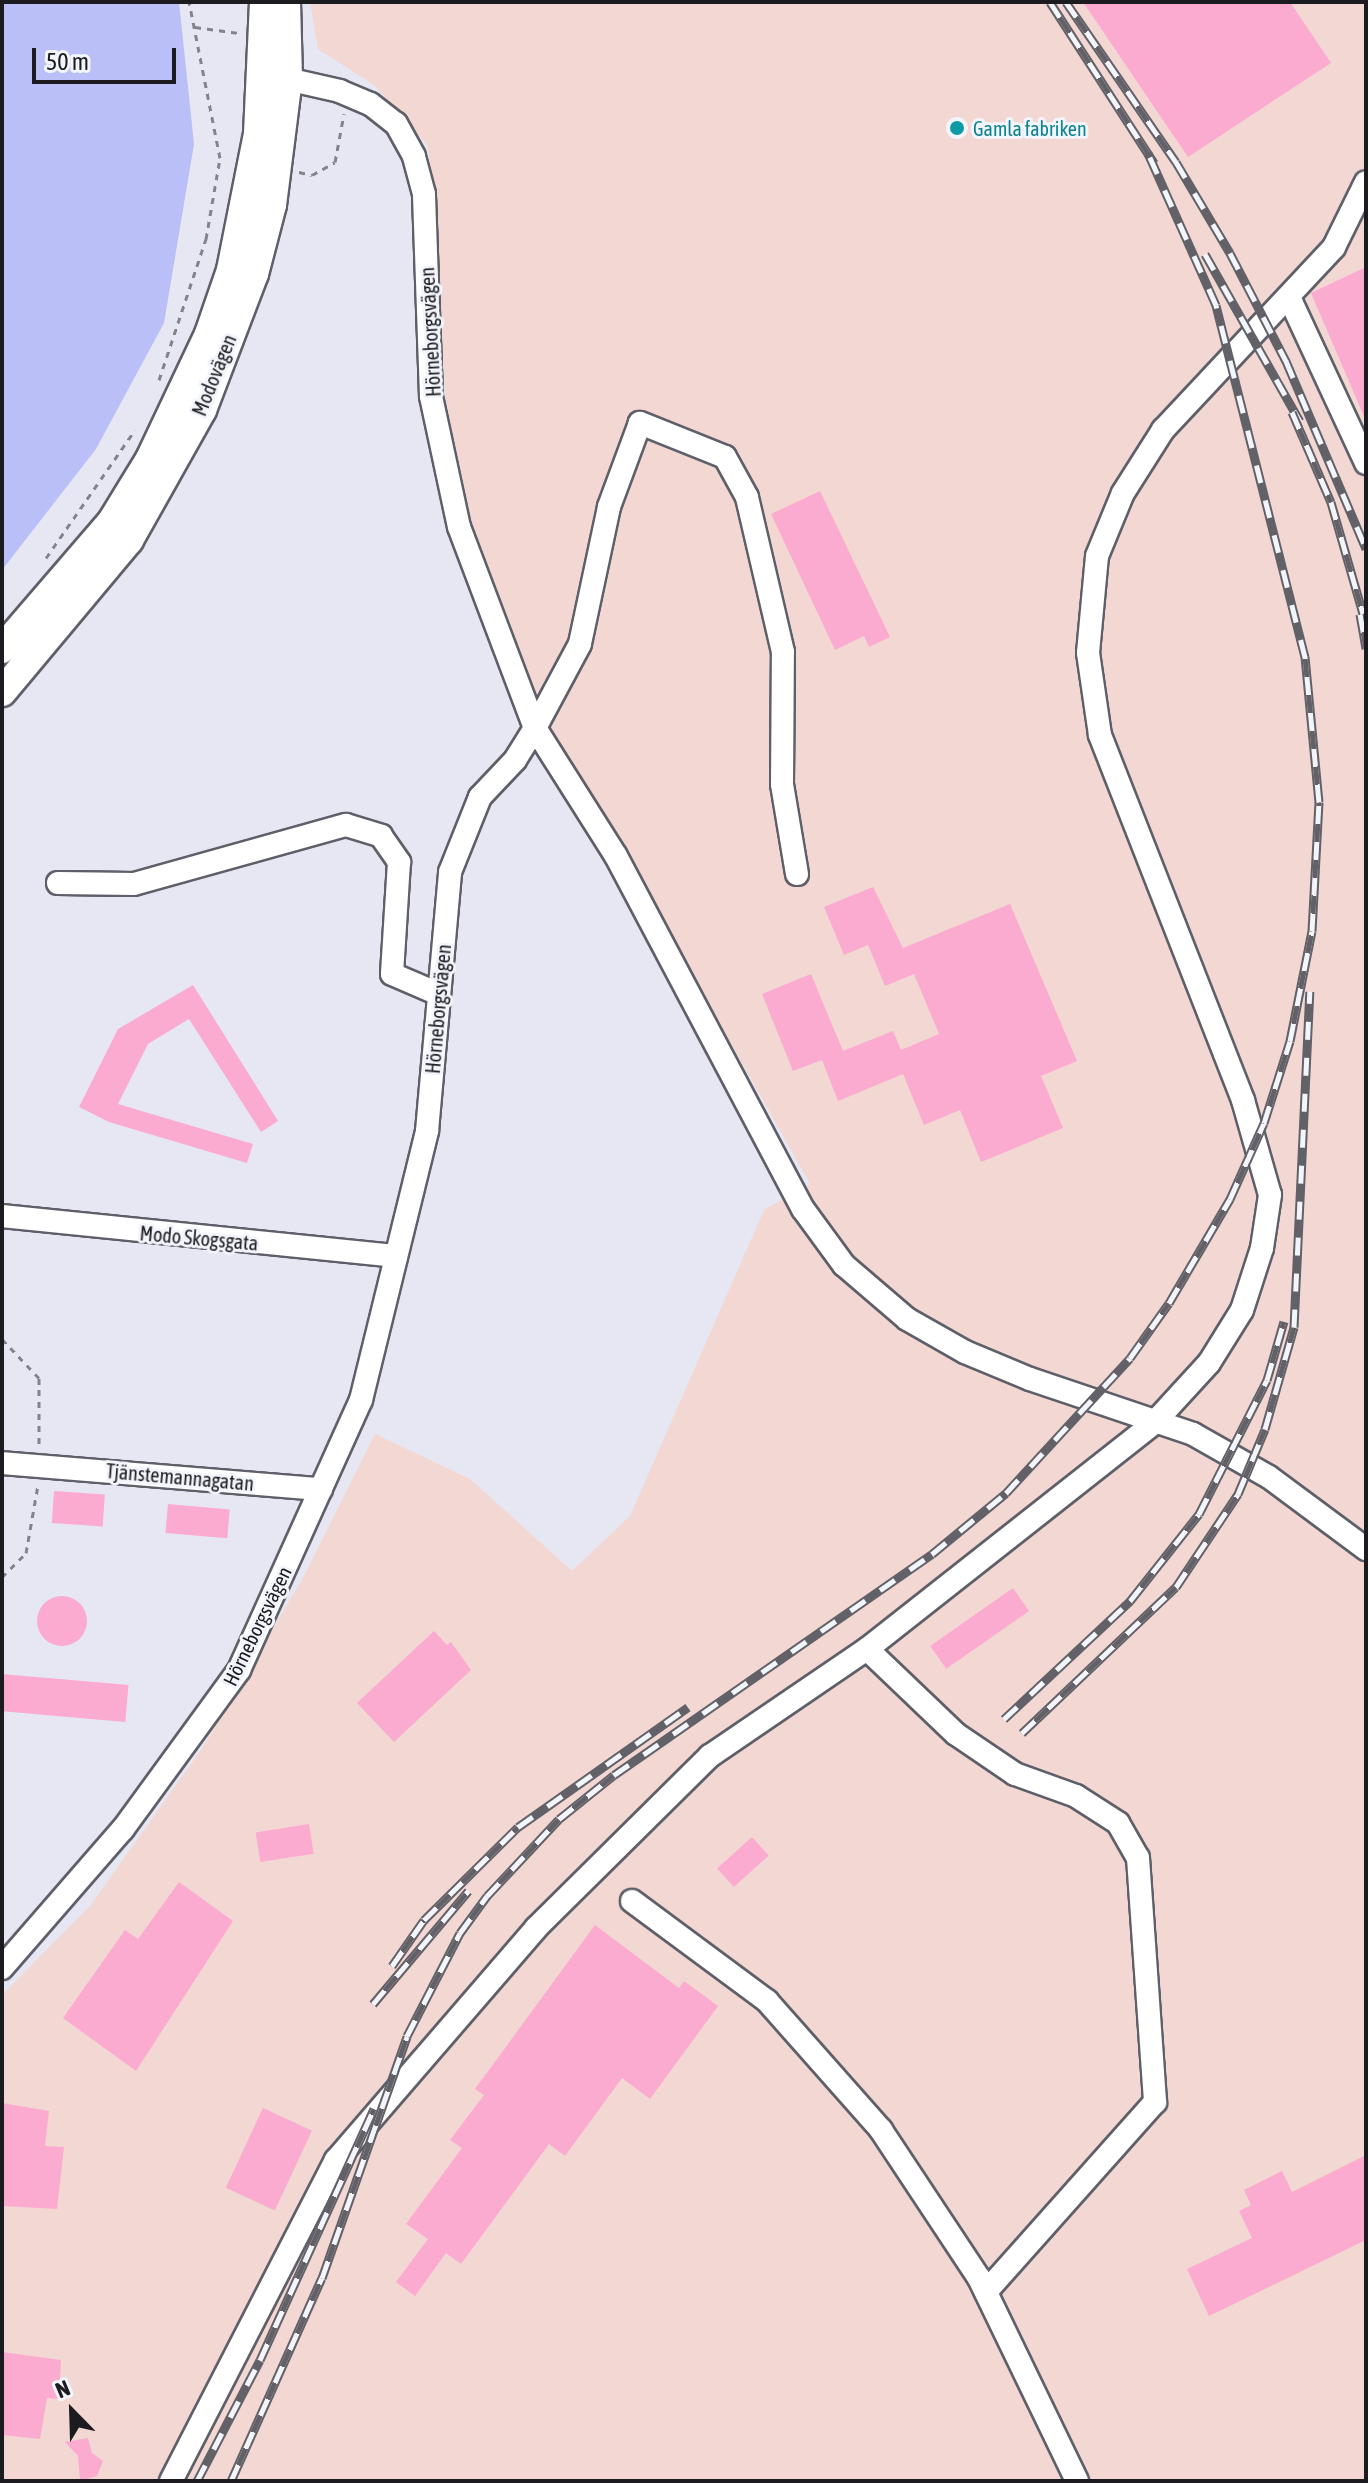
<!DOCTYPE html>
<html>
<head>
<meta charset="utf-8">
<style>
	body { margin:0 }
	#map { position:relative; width:1368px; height:2483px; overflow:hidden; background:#e6e7f2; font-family:"Asap Condensed",sans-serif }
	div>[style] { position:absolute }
	.industrial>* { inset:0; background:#f2d7d3 }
	.green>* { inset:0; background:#bac0f7 }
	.building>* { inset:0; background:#fbabd0; transform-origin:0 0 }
	.round { border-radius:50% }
	.path>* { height:3px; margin-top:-1.5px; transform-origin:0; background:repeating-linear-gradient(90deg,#83838b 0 6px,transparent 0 12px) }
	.roads { filter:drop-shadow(2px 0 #5e5f69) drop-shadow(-2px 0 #5e5f69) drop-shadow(0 2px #5e5f69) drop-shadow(0 -2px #5e5f69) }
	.minor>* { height:22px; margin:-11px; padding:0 11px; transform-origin:11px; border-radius:11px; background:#fff }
	.major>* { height:28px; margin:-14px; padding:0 14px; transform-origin:14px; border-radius:14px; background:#fff }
	.rail>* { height:9px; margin-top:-4.5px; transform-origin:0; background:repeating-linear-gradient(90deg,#f3f5fd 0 18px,#616167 0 36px); box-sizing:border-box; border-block:2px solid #616167 }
	.dots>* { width:22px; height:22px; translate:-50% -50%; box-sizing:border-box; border:4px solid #f3f5fd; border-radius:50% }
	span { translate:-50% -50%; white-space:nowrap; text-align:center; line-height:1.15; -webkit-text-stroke:6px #f3f5fd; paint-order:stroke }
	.culture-label { font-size:20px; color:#0d838f }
	.left { translate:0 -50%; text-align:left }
	.street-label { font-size:20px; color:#1c1c20 }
	.frame { position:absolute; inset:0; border:4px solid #1c1c20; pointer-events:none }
	.north { position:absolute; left:32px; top:2371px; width:80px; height:80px; -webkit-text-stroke:6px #f3f5fd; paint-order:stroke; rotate:337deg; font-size:22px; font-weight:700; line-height:32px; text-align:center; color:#1c1c20 }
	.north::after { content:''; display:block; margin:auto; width:28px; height:36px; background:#1c1c20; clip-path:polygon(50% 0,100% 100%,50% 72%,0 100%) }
	.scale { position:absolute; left:32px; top:48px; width:144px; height:36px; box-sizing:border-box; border:4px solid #1c1c20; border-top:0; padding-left:10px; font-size:24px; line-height:28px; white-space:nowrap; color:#1c1c20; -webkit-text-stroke:6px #f3f5fd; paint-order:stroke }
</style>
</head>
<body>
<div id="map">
	<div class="industrial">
		<div style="clip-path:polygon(310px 2px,1366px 2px,1366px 2481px,2px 2481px,2px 1995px,90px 1906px,203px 1747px,304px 1576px,375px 1434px,470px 1479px,572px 1571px,630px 1516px,764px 1210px,810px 1184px,618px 842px,537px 713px,469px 526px,445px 393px,436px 202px,427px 145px,374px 85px,318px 49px)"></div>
	</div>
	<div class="green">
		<div style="clip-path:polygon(2px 2px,179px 2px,194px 144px,164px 323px,96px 449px,2px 570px)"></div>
	</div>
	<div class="building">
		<div style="clip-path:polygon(1083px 2px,1290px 2px,1331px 63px,1188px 157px)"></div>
		<div style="clip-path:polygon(1366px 267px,1366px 421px,1311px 293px)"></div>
		<div style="clip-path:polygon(820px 491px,890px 637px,869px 647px,864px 636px,835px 650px,771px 514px)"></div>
		<div style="clip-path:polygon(873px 887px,903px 948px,1010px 904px,1077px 1061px,1041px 1076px,1063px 1128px,981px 1162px,960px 1110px,924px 1125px,903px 1074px,838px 1101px,822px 1060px,793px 1071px,762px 994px,811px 974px,843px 1051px,893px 1031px,901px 1050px,939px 1034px,914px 974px,885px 986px,868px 945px,844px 955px,824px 907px)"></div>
		<div style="clip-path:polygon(193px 985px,278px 1121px,261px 1132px,189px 1019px,148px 1044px,118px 1104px,253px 1144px,247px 1163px,109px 1122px,79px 1107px,118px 1029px)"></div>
		<div style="left:54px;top:1491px;width:51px;height:32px;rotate:4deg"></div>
		<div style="left:168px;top:1504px;width:62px;height:29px;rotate:5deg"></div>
		<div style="left:1013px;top:1588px;width:28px;height:101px;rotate:55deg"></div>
		<div class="round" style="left:37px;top:1596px;width:50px;height:50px"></div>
		<div style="clip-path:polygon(434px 1631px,447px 1645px,451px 1642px,471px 1670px,394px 1742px,357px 1703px)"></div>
		<div style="left:2px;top:1674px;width:127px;height:37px;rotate:5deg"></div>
		<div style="left:309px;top:1824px;width:30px;height:54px;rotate:81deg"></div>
		<div style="left:752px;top:1837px;width:25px;height:47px;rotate:48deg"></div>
		<div style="clip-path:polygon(179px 1882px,233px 1921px,136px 2071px,63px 2018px,125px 1930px,138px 1939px)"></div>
		<div style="clip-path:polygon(595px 1925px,679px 1988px,684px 1981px,718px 2006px,650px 2099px,622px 2078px,565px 2156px,549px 2144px,461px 2264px,446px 2253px,415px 2296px,396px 2282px,428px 2239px,406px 2224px,462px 2148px,450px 2140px,484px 2095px,475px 2089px)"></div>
		<div style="clip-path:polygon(2px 2103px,49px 2111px,45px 2146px,64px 2147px,57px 2209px,2px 2206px)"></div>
		<div style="left:263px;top:2108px;width:54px;height:88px;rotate:25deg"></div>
		<div style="clip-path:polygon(1366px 2155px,1366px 2240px,1209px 2316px,1187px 2269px,1252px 2238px,1239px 2211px,1251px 2205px,1244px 2190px,1282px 2171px,1292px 2192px)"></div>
		<div style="clip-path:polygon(2px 2352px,61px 2360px,59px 2399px,47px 2398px,40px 2439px,2px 2435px)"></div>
		<div style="clip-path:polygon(88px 2438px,92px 2453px,103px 2461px,97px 2476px,80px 2481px,78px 2456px,65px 2442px)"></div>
	</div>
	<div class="path">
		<div style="left:195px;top:27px;width:44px;rotate:7.8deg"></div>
		<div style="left:299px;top:172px;width:13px;rotate:13deg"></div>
		<div style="left:312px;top:175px;width:26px;rotate:-29deg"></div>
		<div style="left:335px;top:162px;width:49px;rotate:-79.4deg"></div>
		<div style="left:159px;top:380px;width:149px;rotate:-71.6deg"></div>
		<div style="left:206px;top:239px;width:82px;rotate:-80.2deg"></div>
		<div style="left:220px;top:158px;width:159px;rotate:-101.2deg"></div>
		<div style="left:46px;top:558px;width:156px;rotate:-55.2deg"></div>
		<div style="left:2px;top:1339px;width:54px;rotate:46.5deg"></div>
		<div style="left:39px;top:1378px;width:67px;rotate:90deg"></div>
		<div style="left:2px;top:1577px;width:34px;rotate:-45deg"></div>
		<div style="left:26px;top:1553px;width:69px;rotate:-80deg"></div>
	</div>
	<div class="roads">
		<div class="minor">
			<div style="left:1289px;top:297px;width:183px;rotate:65.1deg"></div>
			<div style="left:797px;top:874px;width:91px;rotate:-99.5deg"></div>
			<div style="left:782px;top:784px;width:132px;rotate:-89.6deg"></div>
			<div style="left:783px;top:652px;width:159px;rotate:-103.1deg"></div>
			<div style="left:747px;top:497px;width:46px;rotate:-118.8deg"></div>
			<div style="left:725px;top:457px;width:92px;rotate:-158.2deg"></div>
			<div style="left:640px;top:423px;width:90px;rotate:110.3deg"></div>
			<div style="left:609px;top:507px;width:140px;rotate:102deg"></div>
			<div style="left:580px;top:644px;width:95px;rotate:118.2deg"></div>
			<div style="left:535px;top:728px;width:151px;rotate:57.7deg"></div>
			<div style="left:616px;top:856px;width:399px;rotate:62.1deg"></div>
			<div style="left:803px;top:1209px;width:69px;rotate:53.8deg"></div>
			<div style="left:844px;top:1265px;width:83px;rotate:40.6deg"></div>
			<div style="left:907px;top:1319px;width:67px;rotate:29.6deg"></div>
			<div style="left:965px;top:1352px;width:70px;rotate:22.6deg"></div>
			<div style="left:1030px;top:1379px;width:172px;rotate:18.6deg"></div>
			<div style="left:1193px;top:1434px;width:87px;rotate:29.5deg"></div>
			<div style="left:1269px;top:1477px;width:121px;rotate:36.6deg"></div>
			<div style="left:58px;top:883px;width:76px;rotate:0.8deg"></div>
			<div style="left:134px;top:884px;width:220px;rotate:-15.6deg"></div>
			<div style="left:346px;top:825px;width:37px;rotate:17deg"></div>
			<div style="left:381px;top:836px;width:32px;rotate:55deg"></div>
			<div style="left:399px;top:862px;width:112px;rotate:93.6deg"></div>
			<div style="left:392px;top:974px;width:51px;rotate:23.1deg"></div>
			<div style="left:2px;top:1216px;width:396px;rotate:5.8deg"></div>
			<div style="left:2px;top:1463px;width:320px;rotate:4.7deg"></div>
			<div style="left:867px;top:1649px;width:123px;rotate:43.7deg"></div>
			<div style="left:956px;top:1734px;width:71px;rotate:34.1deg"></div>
			<div style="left:1015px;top:1774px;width:65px;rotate:19.8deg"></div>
			<div style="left:1076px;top:1796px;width:50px;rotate:32.7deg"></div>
			<div style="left:1118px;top:1823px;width:40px;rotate:60.3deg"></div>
			<div style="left:1138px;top:1858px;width:245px;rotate:86deg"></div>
			<div style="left:1155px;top:2102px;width:254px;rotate:131.7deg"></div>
			<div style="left:632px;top:1901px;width:168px;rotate:36.5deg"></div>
			<div style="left:767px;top:2001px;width:172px;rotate:48.5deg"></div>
			<div style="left:881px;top:2130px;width:178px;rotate:56.5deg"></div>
			<div style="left:979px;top:2278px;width:225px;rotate:64.2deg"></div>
			<div style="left:2px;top:1968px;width:184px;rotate:-49deg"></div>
			<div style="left:123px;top:1829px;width:197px;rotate:-53.9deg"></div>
			<div style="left:239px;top:1670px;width:296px;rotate:-65.7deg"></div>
			<div style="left:361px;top:1400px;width:277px;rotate:-76.2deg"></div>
			<div style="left:427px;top:1131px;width:260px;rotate:-84.9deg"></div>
			<div style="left:450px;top:872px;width:81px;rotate:-68.2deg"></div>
			<div style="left:480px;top:797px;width:51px;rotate:-46.6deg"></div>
			<div style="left:515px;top:760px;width:38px;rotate:-58deg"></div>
			<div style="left:535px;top:728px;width:215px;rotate:-110.7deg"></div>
			<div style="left:459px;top:527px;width:134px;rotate:-102.1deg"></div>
			<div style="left:431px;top:396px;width:202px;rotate:-92deg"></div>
			<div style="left:424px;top:194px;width:39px;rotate:-105deg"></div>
			<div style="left:414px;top:156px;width:37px;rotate:-119deg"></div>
			<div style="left:396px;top:124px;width:33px;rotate:-142deg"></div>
			<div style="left:370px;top:104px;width:33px;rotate:-157deg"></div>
			<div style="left:340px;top:91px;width:68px;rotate:-167.2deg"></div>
			<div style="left:171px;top:2481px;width:361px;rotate:-62.8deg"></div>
			<div style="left:336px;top:2160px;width:306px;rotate:-49.2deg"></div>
			<div style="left:536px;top:1928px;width:245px;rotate:-44.7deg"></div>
			<div style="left:710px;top:1756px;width:190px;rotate:-34.3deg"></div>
			<div style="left:867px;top:1649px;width:365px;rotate:-38.2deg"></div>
			<div style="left:1154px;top:1423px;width:81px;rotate:-47.5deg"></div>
			<div style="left:1209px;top:1363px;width:62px;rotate:-58.1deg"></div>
			<div style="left:1242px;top:1310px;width:65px;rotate:-72.1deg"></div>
			<div style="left:1262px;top:1248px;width:54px;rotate:-81.4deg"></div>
			<div style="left:1270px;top:1195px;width:99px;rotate:-105.9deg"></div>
			<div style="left:1243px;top:1100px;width:392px;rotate:-111.4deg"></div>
			<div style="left:1100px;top:735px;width:83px;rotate:-98.3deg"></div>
			<div style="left:1088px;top:653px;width:97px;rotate:-84.7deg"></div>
			<div style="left:1097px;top:556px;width:68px;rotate:-67.6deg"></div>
			<div style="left:1123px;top:493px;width:75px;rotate:-57.6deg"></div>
			<div style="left:1163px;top:430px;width:250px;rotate:-46.9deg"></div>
			<div style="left:1334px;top:247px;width:72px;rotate:-63.8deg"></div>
		</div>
		<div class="major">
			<div style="left:2px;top:649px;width:169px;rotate:-49.3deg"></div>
			<div style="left:112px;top:521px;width:73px;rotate:-58.5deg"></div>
			<div style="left:150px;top:459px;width:138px;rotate:-64.7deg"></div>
			<div style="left:209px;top:334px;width:68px;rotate:-71deg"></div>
			<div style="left:231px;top:270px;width:139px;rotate:-78.8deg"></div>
			<div style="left:258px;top:134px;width:132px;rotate:-87.4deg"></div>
			<div style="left:2px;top:692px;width:198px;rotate:-50.1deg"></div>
			<div style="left:129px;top:540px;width:149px;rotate:-60.7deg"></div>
			<div style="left:202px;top:410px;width:146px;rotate:-69.1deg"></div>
			<div style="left:254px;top:274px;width:71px;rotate:-75.4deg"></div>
			<div style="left:272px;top:205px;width:128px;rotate:-82.8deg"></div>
			<div style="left:288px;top:78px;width:76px;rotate:-91.5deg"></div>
		</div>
	</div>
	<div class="rail">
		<div style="left:1050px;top:2px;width:192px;rotate:57.1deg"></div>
		<div style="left:1066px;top:2px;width:194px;rotate:55.5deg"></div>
		<div style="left:1176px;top:162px;width:106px;rotate:59.3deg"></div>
		<div style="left:1230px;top:253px;width:122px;rotate:62.6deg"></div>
		<div style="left:1286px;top:361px;width:204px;rotate:66.9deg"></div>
		<div style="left:1205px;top:254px;width:192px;rotate:60.4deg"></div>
		<div style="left:1292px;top:412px;width:98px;rotate:66.6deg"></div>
		<div style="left:1331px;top:502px;width:127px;rotate:74deg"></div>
		<div style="left:1360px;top:614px;width:35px;rotate:80deg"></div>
		<div style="left:1004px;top:1719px;width:173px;rotate:-43.1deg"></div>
		<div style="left:1130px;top:1601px;width:111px;rotate:-51.6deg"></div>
		<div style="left:1199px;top:1514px;width:150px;rotate:-63.1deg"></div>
		<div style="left:1267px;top:1380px;width:61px;rotate:-73.9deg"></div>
		<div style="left:1022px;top:1733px;width:212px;rotate:-43.5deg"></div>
		<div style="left:1176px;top:1587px;width:112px;rotate:-56.3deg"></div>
		<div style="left:1238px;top:1494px;width:70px;rotate:-67.4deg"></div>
		<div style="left:1265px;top:1429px;width:106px;rotate:-74.1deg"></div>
		<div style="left:1294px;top:1327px;width:336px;rotate:-87.3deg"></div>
		<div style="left:392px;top:1966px;width:56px;rotate:-55.2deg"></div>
		<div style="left:424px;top:1920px;width:132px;rotate:-44.7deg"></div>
		<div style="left:518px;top:1827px;width:208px;rotate:-35.2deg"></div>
		<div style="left:373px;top:2004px;width:148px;rotate:-49.9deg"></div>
		<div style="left:197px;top:2481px;width:136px;rotate:-62.5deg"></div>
		<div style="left:260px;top:2360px;width:276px;rotate:-65.6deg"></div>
		<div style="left:231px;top:2481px;width:222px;rotate:-65.9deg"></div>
		<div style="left:322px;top:2278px;width:256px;rotate:-70.6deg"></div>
		<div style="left:407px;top:2036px;width:116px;rotate:-62.8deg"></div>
		<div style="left:460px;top:1933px;width:46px;rotate:-53.9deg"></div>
		<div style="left:487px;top:1896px;width:105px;rotate:-46.9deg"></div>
		<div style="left:559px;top:1819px;width:70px;rotate:-38.7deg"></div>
		<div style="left:614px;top:1775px;width:387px;rotate:-34.8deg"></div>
		<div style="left:932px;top:1554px;width:96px;rotate:-39.5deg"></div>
		<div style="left:1006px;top:1493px;width:183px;rotate:-47.4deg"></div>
		<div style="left:1130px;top:1358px;width:67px;rotate:-54.7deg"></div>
		<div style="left:1169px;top:1303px;width:121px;rotate:-59.6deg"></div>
		<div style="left:1230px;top:1199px;width:83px;rotate:-65.9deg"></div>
		<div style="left:1264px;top:1123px;width:86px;rotate:-72.4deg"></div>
		<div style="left:1290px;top:1041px;width:112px;rotate:-78.7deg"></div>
		<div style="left:1312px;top:931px;width:129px;rotate:-86.9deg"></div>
		<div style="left:1319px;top:802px;width:146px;rotate:-95.5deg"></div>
		<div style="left:1305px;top:657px;width:363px;rotate:-104.2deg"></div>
		<div style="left:1216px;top:305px;width:167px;rotate:-114.1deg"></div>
	</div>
	<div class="dots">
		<div style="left:957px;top:128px;background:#0f9aa8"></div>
	</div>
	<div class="culture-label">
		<span class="left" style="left:973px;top:128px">Gamla fabriken</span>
	</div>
	<div class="street-label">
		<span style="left:430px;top:332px;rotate:-93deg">Hörneborgsvägen</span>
		<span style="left:214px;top:375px;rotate:-68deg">Modovägen</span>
		<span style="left:438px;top:1009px;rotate:-85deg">Hörneborgsvägen</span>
		<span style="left:199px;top:1238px;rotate:5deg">Modo Skogsgata</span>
		<span style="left:180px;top:1477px;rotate:5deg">Tjänstemannagatan</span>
		<span style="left:257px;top:1626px;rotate:-64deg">Hörneborgsvägen</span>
	</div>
	<div class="frame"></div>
	<div class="north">N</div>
	<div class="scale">50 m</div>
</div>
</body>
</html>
